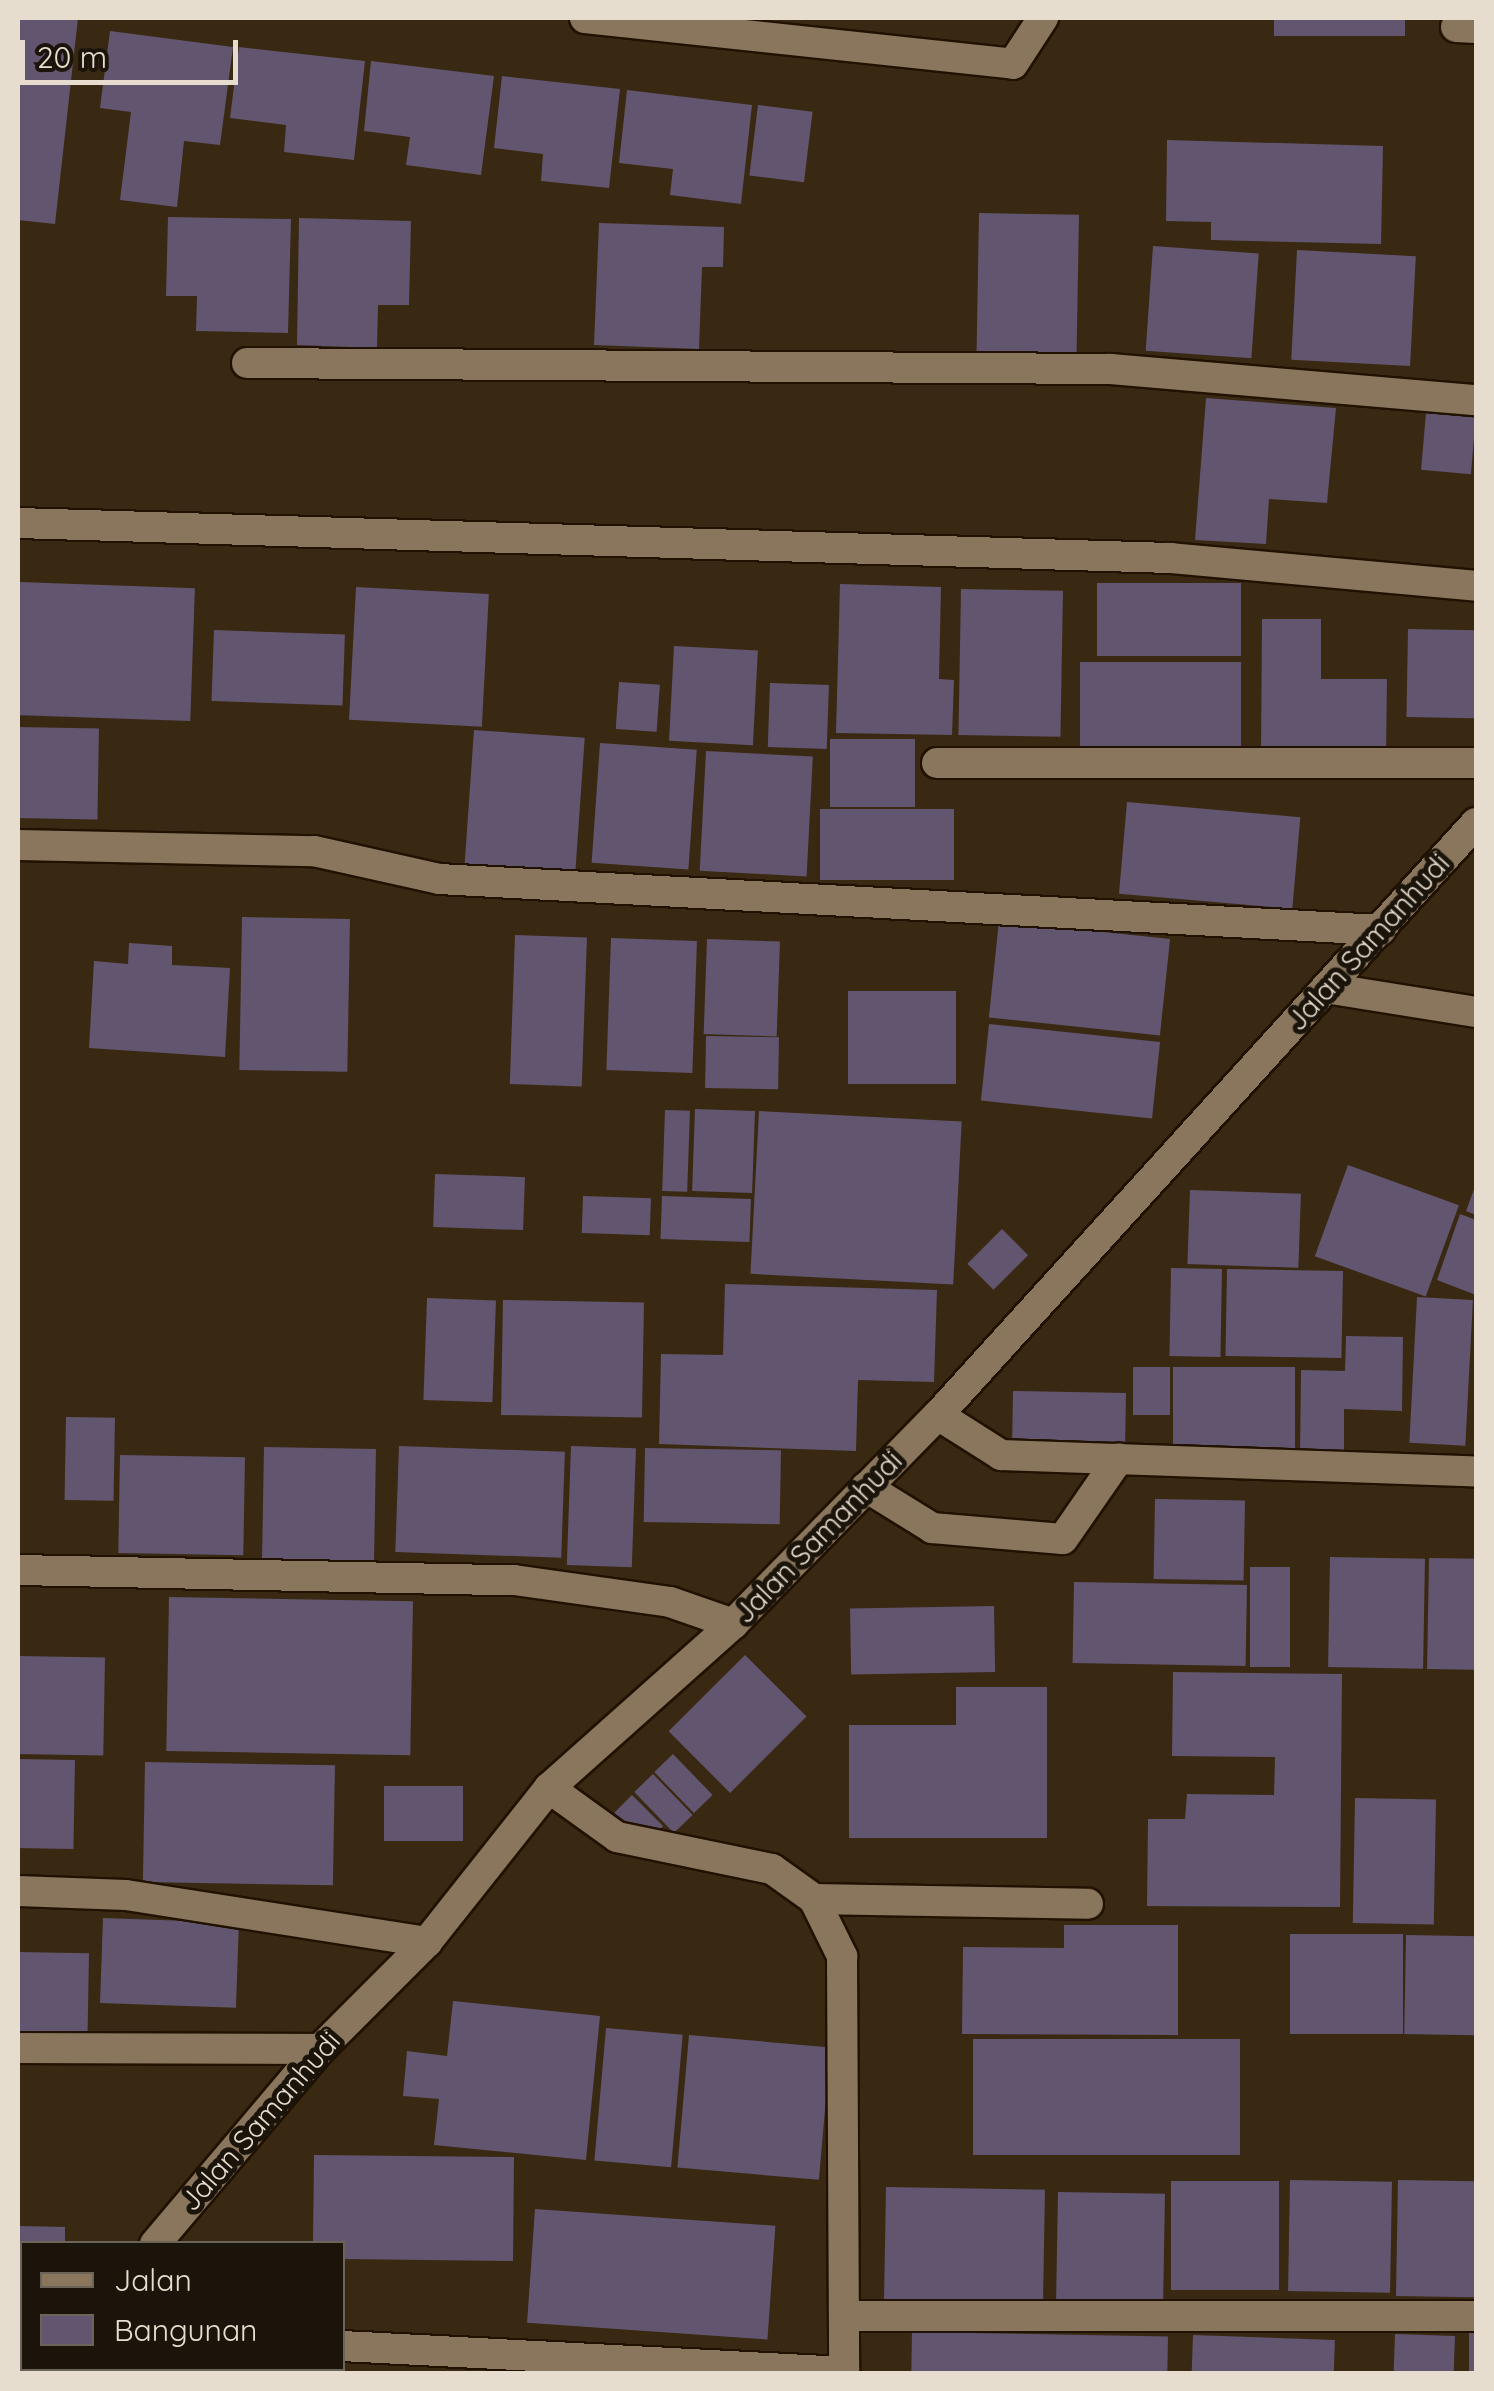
<!DOCTYPE html>
<html>
<head>
<meta charset="utf-8">
<style>
	body { margin:0 }
	#map { position:relative; width:1494px; height:2391px; overflow:hidden; background:#3a2912; font-family:Quicksand,sans-serif }
	div>[style] { position:absolute }
	.building>* { inset:0; background:#62556f; transform-origin:0 0 }
	.roads { filter:drop-shadow(2px 0 #211100) drop-shadow(-2px 0 #211100) drop-shadow(0 2px #211100) drop-shadow(0 -2px #211100) }
	.lane>* { height:30px; margin:-15px; padding:0 15px; transform-origin:15px; border-radius:15px; background:#89765d }
	.street>* { height:30px; margin:-15px; padding:0 15px; transform-origin:15px; border-radius:15px; background:#89765d }
	.secondary>* { height:30px; margin:-15px; padding:0 15px; transform-origin:15px; border-radius:15px; background:#89765d }
	span { translate:-50% -50%; white-space:nowrap; text-align:center; line-height:1.15; -webkit-text-stroke:10px #1b140a; paint-order:stroke }
	.street-label { font-size:28px; color:#e7ddcf }
	.frame { position:absolute; inset:0; border:20px solid #e7ddcf; pointer-events:none }
	.legend { position:absolute; left:20px; top:2241px; width:325px; height:130px; box-sizing:border-box; background:#1b140a; border:2px solid #6d6459; margin:0; padding:12px 18px; list-style:none; font-size:30px; color:#e7ddcf }
	.legend li { display:flex; align-items:center; gap:20px; height:50px }
	.legend b { width:50px; border:2px solid #6d6459 }
	.scale { position:absolute; left:20px; top:40px; width:218px; height:45px; box-sizing:border-box; border:5px solid #e7ddcf; border-top:0; padding-left:12px; font-size:30px; line-height:35px; white-space:nowrap; color:#e7ddcf; -webkit-text-stroke:8px #1b140a; paint-order:stroke }
</style>
</head>
<body>
<div id="map">
	<div class="building">
		<div style="clip-path:polygon(18px 18px,78px 18px,55px 224px,18px 220px)"></div>
		<div style="left:1274px;top:18px;width:131px;height:18px"></div>
		<div style="clip-path:polygon(110px 31px,233px 47px,220px 145px,184px 141px,177px 207px,120px 200px,131px 112px,100px 108px)"></div>
		<div style="clip-path:polygon(239px 47px,365px 61px,354px 160px,284px 152px,286px 125px,230px 118px)"></div>
		<div style="clip-path:polygon(371px 61px,494px 76px,481px 175px,406px 165px,410px 137px,364px 131px)"></div>
		<div style="clip-path:polygon(502px 76px,620px 89px,609px 188px,541px 181px,543px 154px,494px 148px)"></div>
		<div style="clip-path:polygon(627px 90px,752px 105px,741px 204px,670px 195px,673px 169px,619px 163px)"></div>
		<div style="left:758px;top:105px;width:55px;height:71px;rotate:7deg"></div>
		<div style="clip-path:polygon(1167px 140px,1383px 146px,1381px 244px,1211px 240px,1211px 222px,1166px 221px)"></div>
		<div style="left:979px;top:213px;width:100px;height:143px;rotate:1deg"></div>
		<div style="clip-path:polygon(168px 217px,291px 219px,288px 333px,196px 331px,197px 296px,166px 296px)"></div>
		<div style="clip-path:polygon(299px 218px,411px 221px,409px 305px,378px 305px,377px 348px,297px 345px)"></div>
		<div style="clip-path:polygon(599px 223px,724px 227px,723px 267px,702px 267px,699px 349px,594px 345px)"></div>
		<div style="left:1153px;top:246px;width:106px;height:105px;rotate:4deg"></div>
		<div style="left:1297px;top:250px;width:119px;height:110px;rotate:3deg"></div>
		<div style="clip-path:polygon(1206px 398px,1336px 408px,1327px 503px,1269px 499px,1266px 544px,1195px 540px)"></div>
		<div style="left:1426px;top:413px;width:50px;height:57px;rotate:5deg"></div>
		<div style="left:19px;top:582px;width:176px;height:133px;rotate:2deg"></div>
		<div style="left:1097px;top:583px;width:144px;height:73px"></div>
		<div style="clip-path:polygon(840px 584px,941px 587px,939px 679px,954px 680px,952px 735px,836px 733px)"></div>
		<div style="left:356px;top:587px;width:133px;height:133px;rotate:3deg"></div>
		<div style="left:961px;top:589px;width:102px;height:146px;rotate:1deg"></div>
		<div style="clip-path:polygon(1262px 619px,1321px 619px,1321px 679px,1387px 679px,1386px 753px,1261px 753px)"></div>
		<div style="left:1408px;top:629px;width:68px;height:88px;rotate:1deg"></div>
		<div style="left:214px;top:630px;width:131px;height:71px;rotate:2deg"></div>
		<div style="left:674px;top:646px;width:84px;height:95px;rotate:3deg"></div>
		<div style="left:1080px;top:662px;width:161px;height:93px"></div>
		<div style="left:619px;top:682px;width:41px;height:47px;rotate:4deg"></div>
		<div style="left:770px;top:683px;width:59px;height:64px;rotate:2deg"></div>
		<div style="left:18px;top:727px;width:81px;height:91px;rotate:1deg"></div>
		<div style="left:474px;top:730px;width:111px;height:136px;rotate:4deg"></div>
		<div style="left:830px;top:739px;width:85px;height:68px"></div>
		<div style="left:600px;top:743px;width:97px;height:120px;rotate:4deg"></div>
		<div style="left:706px;top:751px;width:107px;height:120px;rotate:3deg"></div>
		<div style="left:1127px;top:802px;width:174px;height:92px;rotate:5deg"></div>
		<div style="left:820px;top:809px;width:134px;height:71px"></div>
		<div style="left:242px;top:917px;width:108px;height:153px;rotate:1deg"></div>
		<div style="left:999px;top:921px;width:172px;height:97px;rotate:6deg"></div>
		<div style="left:515px;top:935px;width:72px;height:149px;rotate:2deg"></div>
		<div style="left:611px;top:938px;width:86px;height:132px;rotate:2deg"></div>
		<div style="left:707px;top:939px;width:73px;height:95px;rotate:2deg"></div>
		<div style="clip-path:polygon(129px 943px,172px 946px,172px 965px,230px 968px,225px 1057px,89px 1048px,94px 961px,128px 964px)"></div>
		<div style="left:848px;top:991px;width:108px;height:93px"></div>
		<div style="left:989px;top:1024px;width:172px;height:77px;rotate:6deg"></div>
		<div style="left:706px;top:1036px;width:73px;height:52px;rotate:1deg"></div>
		<div style="left:695px;top:1109px;width:60px;height:82px;rotate:2deg"></div>
		<div style="left:665px;top:1110px;width:25px;height:81px;rotate:2deg"></div>
		<div style="left:759px;top:1111px;width:203px;height:163px;rotate:3deg"></div>
		<div style="left:1348px;top:1165px;width:118px;height:97px;rotate:20deg"></div>
		<div style="left:435px;top:1174px;width:90px;height:53px;rotate:2deg"></div>
		<div style="clip-path:polygon(1476px 1184px,1476px 1215px,1466px 1211px)"></div>
		<div style="left:1190px;top:1190px;width:111px;height:74px;rotate:2deg"></div>
		<div style="left:583px;top:1196px;width:68px;height:37px;rotate:2deg"></div>
		<div style="left:662px;top:1196px;width:89px;height:43px;rotate:2deg"></div>
		<div style="clip-path:polygon(1460px 1214px,1476px 1220px,1476px 1295px,1437px 1280px)"></div>
		<div style="left:1002px;top:1229px;width:37px;height:49px;rotate:45deg"></div>
		<div style="left:1171px;top:1268px;width:51px;height:88px;rotate:1deg"></div>
		<div style="left:1227px;top:1269px;width:116px;height:87px;rotate:1deg"></div>
		<div style="clip-path:polygon(725px 1284px,937px 1290px,934px 1382px,858px 1380px,856px 1451px,659px 1444px,661px 1354px,723px 1355px)"></div>
		<div style="left:1417px;top:1297px;width:56px;height:146px;rotate:3deg"></div>
		<div style="left:427px;top:1298px;width:69px;height:102px;rotate:2deg"></div>
		<div style="left:503px;top:1300px;width:141px;height:115px;rotate:1deg"></div>
		<div style="clip-path:polygon(1346px 1336px,1403px 1337px,1402px 1411px,1344px 1409px,1344px 1458px,1300px 1458px,1301px 1370px,1345px 1371px)"></div>
		<div style="left:1133px;top:1367px;width:37px;height:48px"></div>
		<div style="left:1173px;top:1367px;width:122px;height:88px"></div>
		<div style="left:1013px;top:1391px;width:113px;height:61px;rotate:1deg"></div>
		<div style="left:66px;top:1417px;width:49px;height:83px;rotate:1deg"></div>
		<div style="left:399px;top:1446px;width:166px;height:106px;rotate:2deg"></div>
		<div style="left:571px;top:1446px;width:65px;height:119px;rotate:2deg"></div>
		<div style="left:264px;top:1447px;width:112px;height:116px;rotate:1deg"></div>
		<div style="left:645px;top:1448px;width:136px;height:74px;rotate:1deg"></div>
		<div style="left:120px;top:1455px;width:125px;height:98px;rotate:1deg"></div>
		<div style="left:1155px;top:1499px;width:90px;height:80px;rotate:1deg"></div>
		<div style="left:1330px;top:1557px;width:95px;height:110px;rotate:1deg"></div>
		<div style="left:1429px;top:1558px;width:47px;height:111px;rotate:1deg"></div>
		<div style="left:1250px;top:1567px;width:40px;height:100px"></div>
		<div style="left:1074px;top:1582px;width:173px;height:81px;rotate:1deg"></div>
		<div style="left:169px;top:1597px;width:244px;height:154px;rotate:1deg"></div>
		<div style="left:994px;top:1606px;width:66px;height:144px;rotate:89deg"></div>
		<div style="left:745px;top:1655px;width:87px;height:108px;rotate:45deg"></div>
		<div style="left:18px;top:1656px;width:87px;height:98px;rotate:1deg"></div>
		<div style="clip-path:polygon(1173px 1672px,1342px 1674px,1340px 1907px,1147px 1906px,1148px 1819px,1185px 1819px,1187px 1794px,1274px 1795px,1275px 1757px,1172px 1756px)"></div>
		<div style="clip-path:polygon(956px 1687px,1047px 1687px,1047px 1838px,849px 1838px,849px 1725px,956px 1725px)"></div>
		<div style="left:673px;top:1754px;width:57px;height:26px;rotate:46deg"></div>
		<div style="left:18px;top:1759px;width:57px;height:89px;rotate:1deg"></div>
		<div style="left:145px;top:1762px;width:190px;height:120px;rotate:1deg"></div>
		<div style="left:653px;top:1774px;width:57px;height:26px;rotate:46deg"></div>
		<div style="left:384px;top:1786px;width:79px;height:55px"></div>
		<div style="left:632px;top:1795px;width:44px;height:25px;rotate:45deg"></div>
		<div style="left:1355px;top:1798px;width:81px;height:125px;rotate:1deg"></div>
		<div style="left:103px;top:1918px;width:136px;height:85px;rotate:2deg"></div>
		<div style="clip-path:polygon(1064px 1925px,1178px 1925px,1178px 2035px,962px 2034px,963px 1947px,1064px 1948px)"></div>
		<div style="left:1290px;top:1934px;width:113px;height:100px"></div>
		<div style="left:1406px;top:1935px;width:70px;height:99px;rotate:1deg"></div>
		<div style="left:18px;top:1952px;width:71px;height:81px;rotate:1deg"></div>
		<div style="clip-path:polygon(453px 2001px,600px 2016px,586px 2160px,434px 2145px,439px 2099px,403px 2096px,407px 2051px,447px 2056px)"></div>
		<div style="left:606px;top:2028px;width:77px;height:133px;rotate:5deg"></div>
		<div style="left:689px;top:2035px;width:142px;height:133px;rotate:5deg"></div>
		<div style="left:973px;top:2039px;width:267px;height:116px"></div>
		<div style="clip-path:polygon(314px 2155px,514px 2157px,513px 2261px,342px 2259px,342px 2244px,313px 2244px)"></div>
		<div style="left:1290px;top:2180px;width:102px;height:111px;rotate:1deg"></div>
		<div style="left:1398px;top:2180px;width:78px;height:116px;rotate:1deg"></div>
		<div style="left:1171px;top:2181px;width:108px;height:109px"></div>
		<div style="left:886px;top:2187px;width:159px;height:115px;rotate:1deg"></div>
		<div style="left:1058px;top:2192px;width:107px;height:111px;rotate:1deg"></div>
		<div style="left:535px;top:2209px;width:241px;height:114px;rotate:4deg"></div>
		<div style="clip-path:polygon(19px 2226px,65px 2227px,65px 2244px,22px 2244px,22px 2305px)"></div>
		<div style="left:912px;top:2332px;width:256px;height:42px;rotate:1deg"></div>
		<div style="left:1469px;top:2332px;width:7px;height:42px"></div>
		<div style="left:1395px;top:2334px;width:60px;height:40px;rotate:2deg"></div>
		<div style="left:1193px;top:2335px;width:142px;height:39px;rotate:2deg"></div>
		<div style="clip-path:polygon(81px 2368px,281px 2368px,77px 2374px)"></div>
	</div>
	<div class="roads">
		<div class="lane">
			<div style="left:1456px;top:27px;width:20px;rotate:3deg"></div>
		</div>
		<div class="street">
			<div style="left:585px;top:18px;width:430px;rotate:6.1deg"></div>
			<div style="left:1013px;top:64px;width:55px;rotate:-56.9deg"></div>
			<div style="left:247px;top:363px;width:864px;rotate:0.4deg"></div>
			<div style="left:1111px;top:369px;width:366px;rotate:4.9deg"></div>
			<div style="left:18px;top:523px;width:1153px;rotate:1.74deg"></div>
			<div style="left:1170px;top:558px;width:307px;rotate:5.2deg"></div>
			<div style="left:937px;top:763px;width:539px"></div>
			<div style="left:18px;top:845px;width:296px;rotate:1.2deg"></div>
			<div style="left:314px;top:851px;width:128px;rotate:12.6deg"></div>
			<div style="left:439px;top:879px;width:943px;rotate:3.1deg"></div>
			<div style="left:1326px;top:988px;width:152px;rotate:9.1deg"></div>
			<div style="left:938px;top:1415px;width:75px;rotate:32.4deg"></div>
			<div style="left:1001px;top:1455px;width:475px;rotate:2deg"></div>
			<div style="left:866px;top:1487px;width:78px;rotate:31.8deg"></div>
			<div style="left:932px;top:1528px;width:131px;rotate:4.8deg"></div>
			<div style="left:1063px;top:1539px;width:98px;rotate:-55.3deg"></div>
			<div style="left:18px;top:1570px;width:496px;rotate:1.2deg"></div>
			<div style="left:514px;top:1580px;width:158px;rotate:8deg"></div>
			<div style="left:670px;top:1602px;width:67px;rotate:19.2deg"></div>
			<div style="left:549px;top:1788px;width:84px;rotate:35.8deg"></div>
			<div style="left:617px;top:1837px;width:158px;rotate:11.7deg"></div>
			<div style="left:772px;top:1869px;width:52px;rotate:35.5deg"></div>
			<div style="left:814px;top:1899px;width:64px;rotate:63.8deg"></div>
			<div style="left:842px;top:1956px;width:418px;rotate:89.7deg"></div>
			<div style="left:18px;top:1891px;width:108px;rotate:2.1deg"></div>
			<div style="left:126px;top:1895px;width:305px;rotate:8.9deg"></div>
			<div style="left:814px;top:1899px;width:274px;rotate:1deg"></div>
			<div style="left:18px;top:2048px;width:302px;rotate:0.2deg"></div>
			<div style="left:846px;top:2316px;width:630px"></div>
			<div style="left:342px;top:2346px;width:503px;rotate:2.96deg"></div>
		</div>
		<div class="secondary">
			<div style="left:155px;top:2244px;width:255px;rotate:-49.8deg"></div>
			<div style="left:320px;top:2049px;width:151px;rotate:-45deg"></div>
			<div style="left:427px;top:1942px;width:196px;rotate:-51.6deg"></div>
			<div style="left:549px;top:1788px;width:246px;rotate:-41.7deg"></div>
			<div style="left:733px;top:1624px;width:293px;rotate:-45.6deg"></div>
			<div style="left:938px;top:1415px;width:800px;rotate:-47.74deg"></div>
			<div style="left:37px;top:2374px;width:8px;rotate:-45deg"></div>
		</div>
	</div>
	<div class="street-label">
		<span style="left:1368px;top:942px;rotate:-48deg">Jalan Samanhudi</span>
		<span style="left:818px;top:1537px;rotate:-46deg">Jalan Samanhudi</span>
		<span style="left:260px;top:2121px;rotate:-49deg">Jalan Samanhudi</span>
	</div>
	<div class="frame"></div>
	<ul class="legend">
	<li><b style="height:12px;background:#89765d"></b>Jalan</li>
	<li><b style="height:28px;background:#62556f"></b>Bangunan</li>
	</ul>
	<div class="scale">20 m</div>
</div>
</body>
</html>
